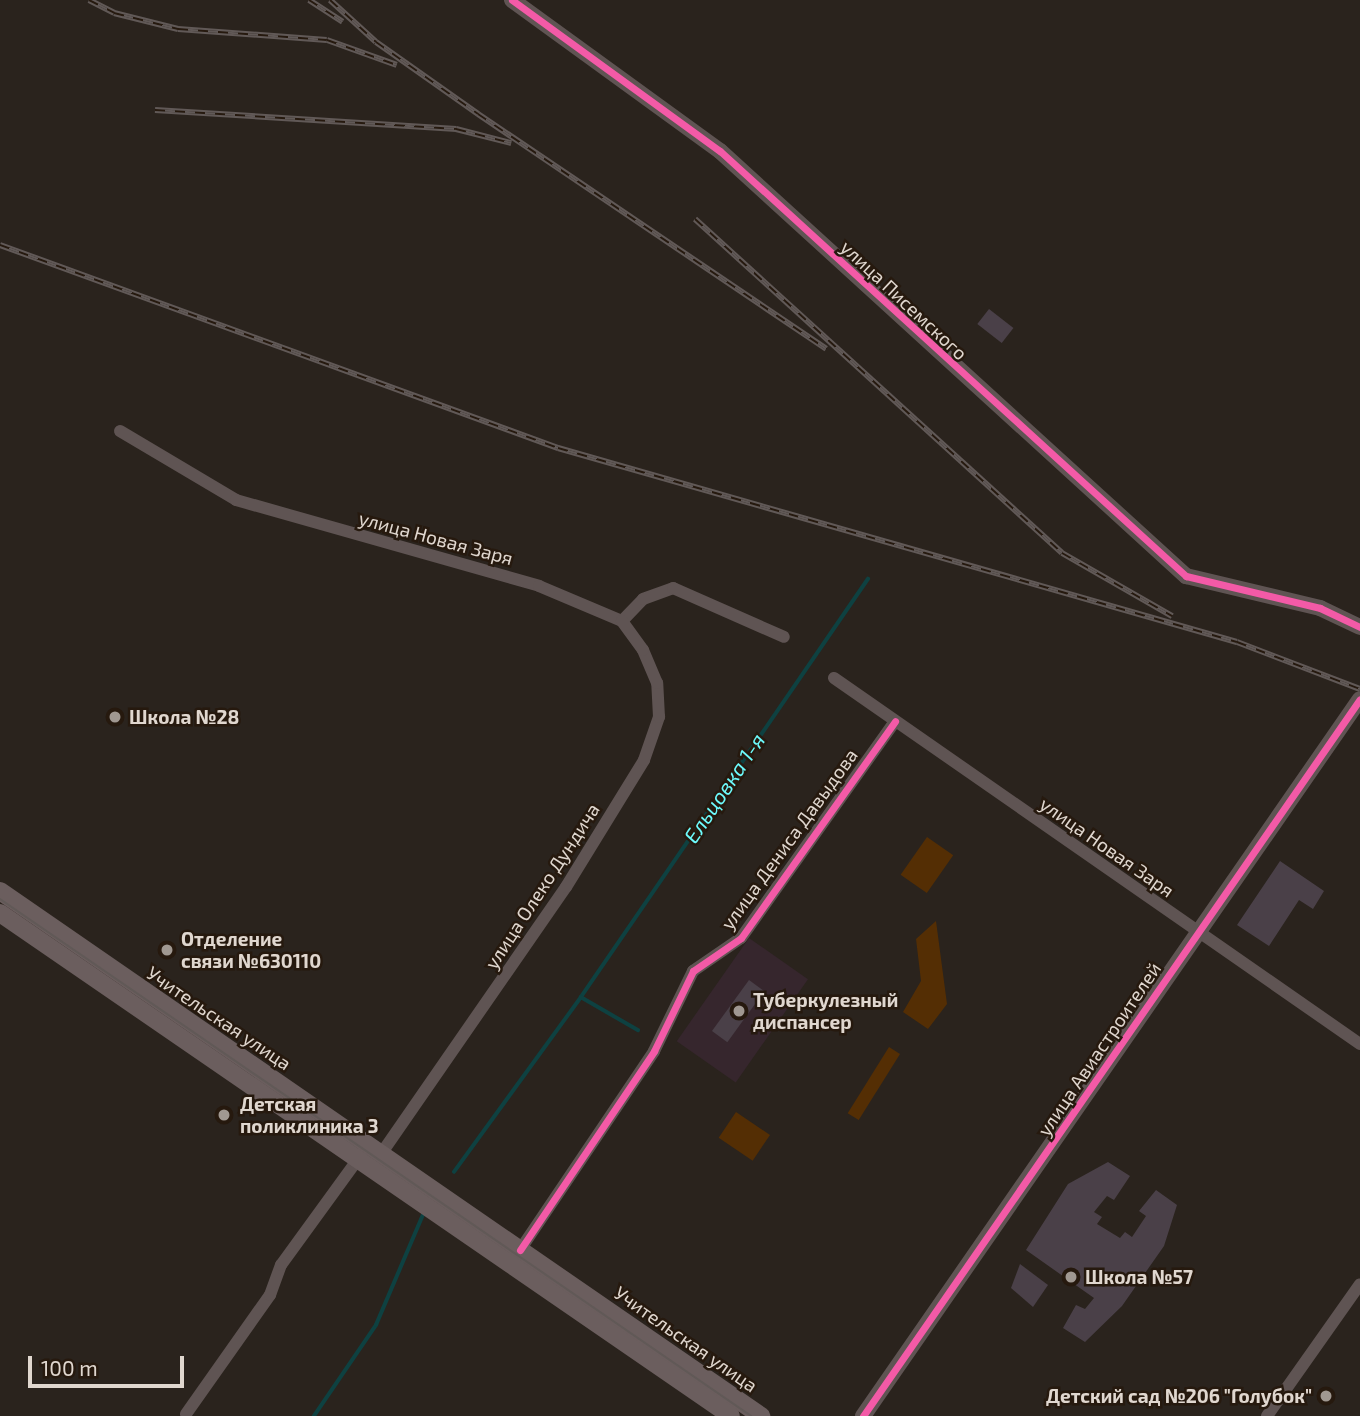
<!DOCTYPE html>
<html>
<head>
<meta charset="utf-8">
<style>
	body { margin:0 }
	#map { position:relative; width:1360px; height:1416px; overflow:hidden; background:#2a231d; font-family:"Exo 2",sans-serif }
	div>[style] { position:absolute }
	.medical>* { inset:0; background:#36262d; transform-origin:0 0 }
	.green>* { inset:0; background:#542e04; transform-origin:0 0 }
	.stream>* { height:3.5px; margin:-1.75px; padding:0 1.75px; transform-origin:1.75px; border-radius:1.75px; background:#0e4141 }
	.building>* { inset:0; background:#4a4048; transform-origin:0 0 }
	.minor>* { height:12px; margin:-6px; padding:0 6px; transform-origin:6px; border-radius:6px; background:#5f5453 }
	.tertiary>* { height:16px; margin:-8px; padding:0 8px; transform-origin:8px; border-radius:8px; background:#5f5453 }
	.secondary>* { height:18px; margin:-9px; padding:0 9px; transform-origin:9px; border-radius:9px; background:#6b5e5e }
	.tram>* { height:2px; margin:-1px; padding:0 1px; transform-origin:1px; border-radius:1px; background:#615957 }
	.rail>* { height:6px; margin-top:-3px; transform-origin:0; background:repeating-linear-gradient(90deg,#26190e 0 10px,#615957 0 20px); box-sizing:border-box; border-block:2px solid #615957 }
	.cycleway>* { height:7px; margin:-3.5px; padding:0 3.5px; transform-origin:3.5px; border-radius:3.5px; background:#f35aa7 }
	.dots>* { width:19px; height:19px; translate:-50% -50%; box-sizing:border-box; border:4px solid #26190e; border-radius:50% }
	span { translate:-50% -50%; white-space:nowrap; text-align:center; line-height:1.15; -webkit-text-stroke:5px #26190e; paint-order:stroke }
	.street-label { font-size:19px; color:#e0d7cf }
	.poi-label { font-size:19px; color:#e0d7cf; font-weight:700 }
	.left { translate:0 -50%; text-align:left }
	.right { translate:-100% -50%; text-align:right }
	.water-label { font-size:21px; color:#6dfbfd; font-style:italic }
	.scale { position:absolute; left:28px; top:1356px; width:156px; height:32px; box-sizing:border-box; border:4px solid #e0d7cf; border-top:0; padding-left:9px; font-size:21px; line-height:24px; white-space:nowrap; color:#e0d7cf; -webkit-text-stroke:5px #26190e; paint-order:stroke }
</style>
</head>
<body>
<div id="map">
	<div class="medical">
		<div style="left:749px;top:938px;width:72px;height:126px;rotate:35deg"></div>
	</div>
	<div class="green">
		<div style="left:927px;top:837px;width:32px;height:46px;rotate:35deg"></div>
		<div style="clip-path:polygon(936px 921px,947px 1004px,928px 1029px,903px 1012px,921px 981px,916px 939px)"></div>
		<div style="left:889px;top:1047px;width:13px;height:78px;rotate:32deg"></div>
		<div style="left:736px;top:1112px;width:41px;height:31px;rotate:34deg"></div>
	</div>
	<div class="stream">
		<div style="left:581px;top:997px;width:507px;rotate:-55.53deg"></div>
		<div style="left:454px;top:1172px;width:216px;rotate:-54deg"></div>
		<div style="left:581px;top:997px;width:66px;rotate:30.1deg"></div>
		<div style="left:314px;top:1416px;width:110px;rotate:-55.7deg"></div>
		<div style="left:376px;top:1325px;width:120px;rotate:-66.9deg"></div>
	</div>
	<div class="building">
		<div style="left:989px;top:309px;width:31px;height:19px;rotate:38deg"></div>
		<div style="clip-path:polygon(1280px 861px,1324px 891px,1313px 909px,1299px 900px,1269px 946px,1237px 925px)"></div>
		<div style="left:749px;top:980px;width:19px;height:63px;rotate:36deg"></div>
		<div style="clip-path:polygon(1108px 1162px,1130px 1176px,1114px 1200px,1107px 1196px,1094px 1212px,1102px 1217px,1097px 1224px,1120px 1238px,1125px 1232px,1132px 1237px,1146px 1216px,1139px 1211px,1156px 1190px,1177px 1205px,1164px 1246px,1122px 1306px,1085px 1342px,1063px 1328px,1076px 1305px,1085px 1309px,1094px 1298px,1026px 1250px,1068px 1184px)"></div>
		<div style="clip-path:polygon(1020px 1264px,1048px 1285px,1033px 1307px,1011px 1288px)"></div>
	</div>
	<div class="minor">
		<div style="left:120px;top:431px;width:135px;rotate:30.7deg"></div>
		<div style="left:236px;top:500px;width:315px;rotate:15.8deg"></div>
		<div style="left:539px;top:586px;width:90px;rotate:22.9deg"></div>
		<div style="left:622px;top:621px;width:30px;rotate:-46deg"></div>
		<div style="left:643px;top:599px;width:32px;rotate:-20deg"></div>
		<div style="left:673px;top:588px;width:121px;rotate:23.8deg"></div>
		<div style="left:834px;top:678px;width:641px;rotate:34.83deg"></div>
		<div style="left:381px;top:1154px;width:325px;rotate:-55.3deg"></div>
		<div style="left:566px;top:887px;width:149px;rotate:-58.4deg"></div>
		<div style="left:644px;top:760px;width:46px;rotate:-70.8deg"></div>
		<div style="left:659px;top:717px;width:34px;rotate:-93deg"></div>
		<div style="left:657px;top:683px;width:36px;rotate:-113deg"></div>
		<div style="left:643px;top:650px;width:36px;rotate:-126deg"></div>
		<div style="left:520px;top:1250px;width:240px;rotate:-56deg"></div>
		<div style="left:654px;top:1051px;width:89px;rotate:-64deg"></div>
		<div style="left:693px;top:971px;width:58px;rotate:-34.5deg"></div>
		<div style="left:741px;top:938px;width:266px;rotate:-54.6deg"></div>
		<div style="left:186px;top:1414px;width:146px;rotate:-54.8deg"></div>
		<div style="left:270px;top:1295px;width:32px;rotate:-70deg"></div>
		<div style="left:281px;top:1265px;width:136px;rotate:-54deg"></div>
		<div style="left:1267px;top:1416px;width:161px;rotate:-54.8deg"></div>
	</div>
	<div class="tertiary">
		<div style="left:512px;top:0;width:257px;rotate:36deg"></div>
		<div style="left:720px;top:151px;width:631px;rotate:42.37deg"></div>
		<div style="left:1186px;top:576px;width:138px;rotate:13.4deg"></div>
		<div style="left:1320px;top:608px;width:44px;rotate:25.4deg"></div>
		<div style="left:863px;top:1416px;width:872px;rotate:-55.27deg"></div>
	</div>
	<div class="secondary">
		<div style="left:0;top:891px;width:925px;rotate:34.6deg"></div>
		<div style="left:0;top:913px;width:887px;rotate:34.53deg"></div>
	</div>
	<div class="tram">
		<div style="left:0;top:899px;width:912px;rotate:34.54deg"></div>
	</div>
	<div class="rail">
		<div style="left:89px;top:0;width:28px;rotate:27deg"></div>
		<div style="left:114px;top:13px;width:66px;rotate:14deg"></div>
		<div style="left:178px;top:29px;width:149px;rotate:4.2deg"></div>
		<div style="left:327px;top:40px;width:74px;rotate:19.7deg"></div>
		<div style="left:309px;top:0;width:40px;rotate:32.9deg"></div>
		<div style="left:330px;top:0;width:62px;rotate:42.4deg"></div>
		<div style="left:376px;top:42px;width:125px;rotate:35.2deg"></div>
		<div style="left:478px;top:114px;width:420px;rotate:34deg"></div>
		<div style="left:155px;top:110px;width:302px;rotate:3.6deg"></div>
		<div style="left:456px;top:129px;width:57px;rotate:14.3deg"></div>
		<div style="left:695px;top:219px;width:496px;rotate:42.3deg"></div>
		<div style="left:1062px;top:553px;width:127px;rotate:29.8deg"></div>
		<div style="left:0;top:245px;width:594px;rotate:19.99deg"></div>
		<div style="left:558px;top:448px;width:706px;rotate:15.95deg"></div>
		<div style="left:1237px;top:642px;width:132px;rotate:20.9deg"></div>
	</div>
	<div class="cycleway">
		<div style="left:512px;top:0;width:257px;rotate:36deg"></div>
		<div style="left:720px;top:151px;width:631px;rotate:42.37deg"></div>
		<div style="left:1186px;top:576px;width:138px;rotate:13.4deg"></div>
		<div style="left:1320px;top:608px;width:44px;rotate:25.4deg"></div>
		<div style="left:520px;top:1250px;width:240px;rotate:-56deg"></div>
		<div style="left:654px;top:1051px;width:89px;rotate:-64deg"></div>
		<div style="left:693px;top:971px;width:58px;rotate:-34.5deg"></div>
		<div style="left:741px;top:938px;width:266px;rotate:-54.6deg"></div>
		<div style="left:863px;top:1416px;width:872px;rotate:-55.27deg"></div>
	</div>
	<div class="dots">
		<div style="left:115px;top:717px;background:#a09891"></div>
		<div style="left:167px;top:950px;background:#a09891"></div>
		<div style="left:739px;top:1011px;background:#a09891"></div>
		<div style="left:224px;top:1115px;background:#a09891"></div>
		<div style="left:1071px;top:1277px;background:#a09891"></div>
		<div style="left:1326px;top:1396px;background:#a09891"></div>
	</div>
	<div class="street-label">
		<span style="left:904px;top:300px;rotate:43deg">улица Писемского</span>
		<span style="left:436px;top:538px;rotate:15deg">улица Новая Заря</span>
		<span style="left:789px;top:839px;rotate:-54deg">улица Дениса Давыдова</span>
		<span style="left:1107px;top:847px;rotate:35deg">улица Новая Заря</span>
		<span style="left:542px;top:886px;rotate:-57deg">улица Олеко Дундича</span>
		<span style="left:219px;top:1018px;rotate:34deg">Учительская улица</span>
		<span style="left:1099px;top:1049px;rotate:-56deg">улица Авиастроителей</span>
		<span style="left:686px;top:1339px;rotate:35deg">Учительская улица</span>
	</div>
	<div class="poi-label">
		<span class="left" style="left:129px;top:717px">Школа №28</span>
		<span class="left" style="left:181px;top:950px">Отделение<br>связи №630110</span>
		<span class="left" style="left:753px;top:1011px">Туберкулезный<br>диспансер</span>
		<span class="left" style="left:240px;top:1115px">Детская<br>поликлиника 3</span>
		<span class="left" style="left:1085px;top:1277px">Школа №57</span>
		<span class="right" style="left:1312px;top:1396px">Детский сад №206 "Голубок"</span>
	</div>
	<div class="water-label">
		<span style="left:724px;top:788px;rotate:-56deg">Ельцовка 1-я</span>
	</div>
	<div class="scale">100 m</div>
</div>
</body>
</html>
